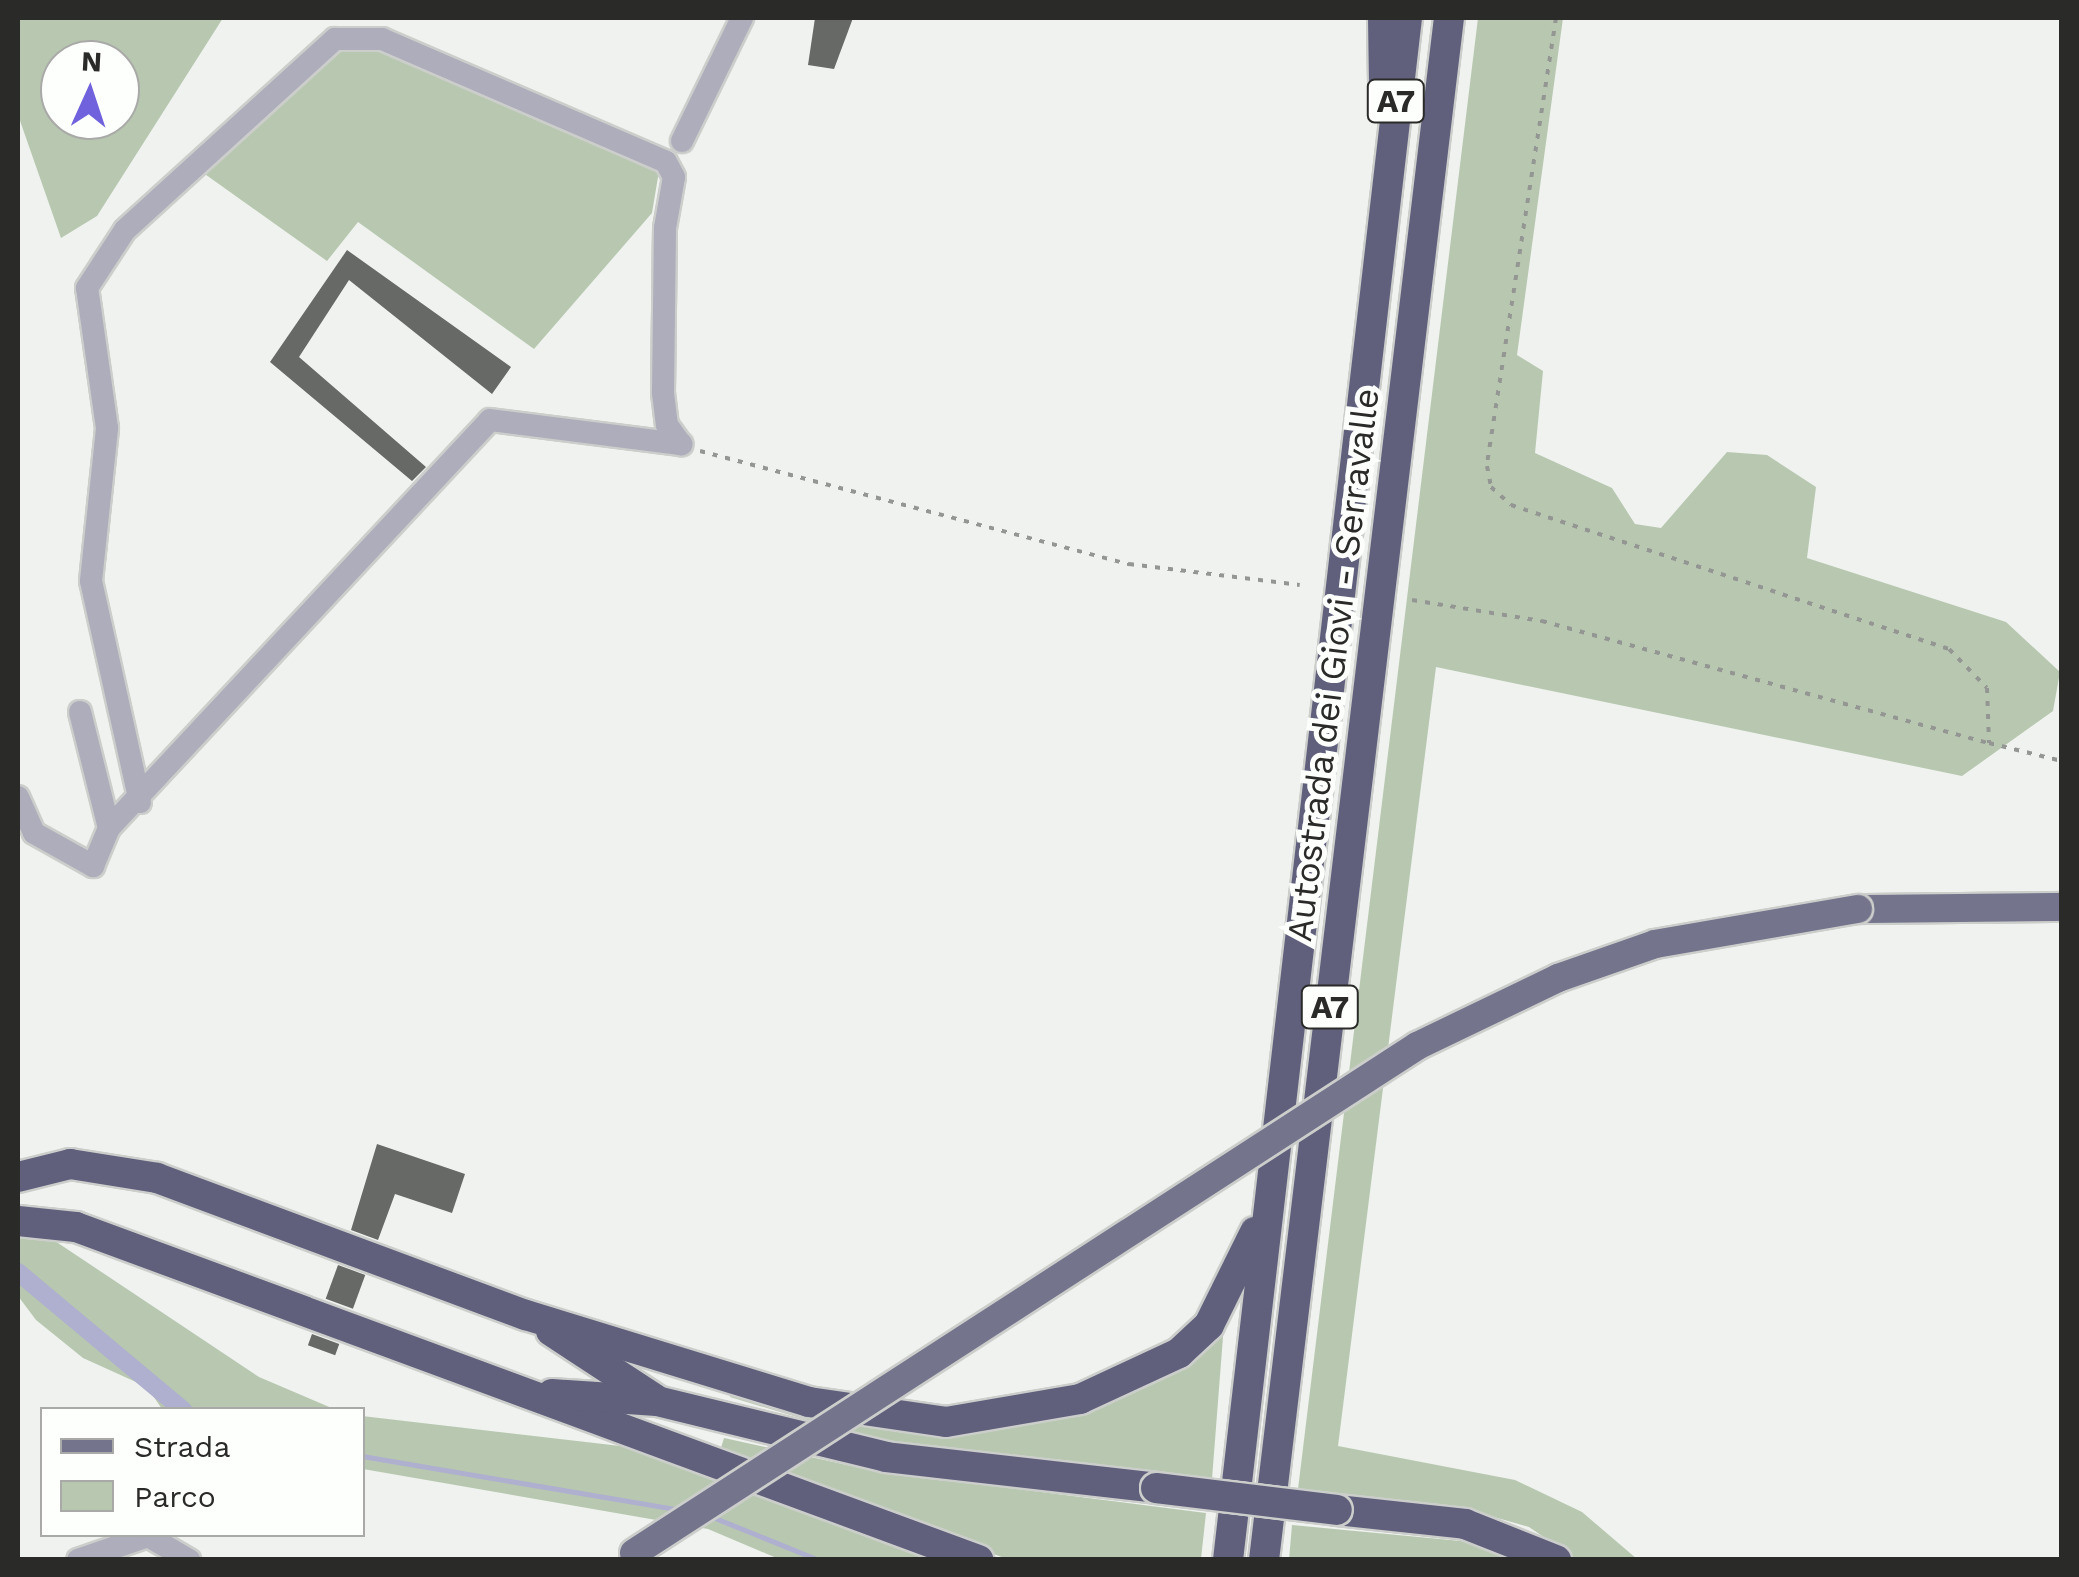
<!DOCTYPE html>
<html>
<head>
<meta charset="utf-8">
<style>
	body { margin:0 }
	#map { position:relative; width:2079px; height:1577px; overflow:hidden; background:#eff2ee; font-family:"Work Sans",sans-serif }
	div>[style] { position:absolute }
	.green>* { inset:0; background:#b8c8b0 }
	.stream>* { height:5px; margin:-2.5px; padding:0 2.5px; transform-origin:2.5px; border-radius:2.5px; background:#afafcf }
	.canal>* { height:18px; margin:-9px; padding:0 9px; transform-origin:9px; border-radius:9px; background:#afafcf }
	.building>* { inset:0; background:#676966; transform-origin:0 0 }
	.path>* { height:4px; margin-top:-2px; transform-origin:0; background:repeating-linear-gradient(90deg,#949693 0 5px,transparent 0 13px) }
	.roads { filter:drop-shadow(2px 0 #cccecb) drop-shadow(-2px 0 #cccecb) drop-shadow(0 2px #cccecb) drop-shadow(0 -2px #cccecb) }
	.minor>* { height:22px; margin:-11px; padding:0 11px; transform-origin:11px; border-radius:11px; background:#adadbb }
	.major>* { height:28px; margin:-14px; padding:0 14px; transform-origin:14px; border-radius:14px; background:#74748d }
	.highway>* { height:30px; margin:-15px; padding:0 15px; transform-origin:15px; border-radius:15px; background:#60607d }
	.bridges { filter:drop-shadow(2px 0 #cccecb) drop-shadow(-2px 0 #cccecb) drop-shadow(0 2px #cccecb) drop-shadow(0 -2px #cccecb) }
	.major-bridge>* { height:28px; margin:-14px; padding:0 14px; transform-origin:14px; border-radius:14px; background:#74748d }
	.highway-bridge>* { height:30px; margin:-15px; padding:0 15px; transform-origin:15px; border-radius:15px; background:#60607d }
	span { translate:-50% -50%; white-space:nowrap; text-align:center; line-height:1.15; -webkit-text-stroke:10px #fdfffc; paint-order:stroke }
	.shield-label span { padding:2px 8px; background:#fdfffc; border:2px solid; border-radius:8px; -webkit-text-stroke-width:0 }
	.shield-label { font-size:32px; color:#2a2b29; font-weight:700 }
	.street-label { font-size:35px; color:#2a2b29 }
	.frame { position:absolute; inset:0; border:20px solid #2a2b29; pointer-events:none }
	.legend { position:absolute; left:40px; top:1407px; width:325px; height:130px; box-sizing:border-box; background:#fdfffc; border:2px solid #a9aaa8; margin:0; padding:12px 18px; list-style:none; font-size:30px; color:#2a2b29 }
	.legend li { display:flex; align-items:center; gap:20px; height:50px }
	.legend b { width:50px; border:2px solid #a9aaa8 }
	.north { position:absolute; left:40px; top:40px; width:100px; height:100px; box-sizing:border-box; background:#fdfffc; border:2px solid #a9aaa8; border-radius:50%; rotate:3deg; font-size:28px; font-weight:700; line-height:40px; text-align:center; color:#2a2b29 }
	.north::after { content:''; display:block; margin:auto; width:35px; height:45px; background:#7062dc; clip-path:polygon(50% 0,100% 100%,50% 72%,0 100%) }
</style>
</head>
<body>
<div id="map">
	<div class="green">
		<div style="clip-path:polygon(evenodd,18px 18px,223px 18px,97px 216px,61px 238px,18px 115px,18px 18px,120px 60px,120px 120px,60px 120px,60px 60px,120px 60px)"></div>
		<div style="clip-path:polygon(1478px 18px,1563px 18px,1517px 355px,1543px 371px,1535px 453px,1612px 488px,1635px 524px,1661px 528px,1727px 452px,1767px 455px,1816px 487px,1807px 558px,2006px 622px,2060px 672px,2053px 711px,1962px 776px,1436px 667px,1338px 1446px,1515px 1480px,1582px 1512px,1637px 1559px,1576px 1559px,1529px 1527px,1487px 1515px,1298px 1489px)"></div>
		<div style="clip-path:polygon(369px 46px,659px 171px,652px 213px,534px 349px,358px 222px,327px 261px,202px 172px,334px 51px)"></div>
		<div style="clip-path:polygon(18px 1231px,52px 1239px,259px 1377px,334px 1409px,162px 1409px,147px 1387px,83px 1358px,36px 1320px,18px 1296px)"></div>
		<div style="clip-path:polygon(1224px 1324px,1212px 1479px,890px 1445px,730px 1397px,736px 1384px,1026px 1422px)"></div>
		<div style="clip-path:polygon(362px 1416px,655px 1450px,949px 1559px,779px 1559px,708px 1529px,363px 1469px)"></div>
		<div style="clip-path:polygon(724px 1438px,870px 1470px,1206px 1513px,1201px 1559px,1007px 1559px,720px 1451px)"></div>
		<div style="clip-path:polygon(1292px 1525px,1461px 1541px,1523px 1560px,1289px 1560px)"></div>
	</div>
	<div class="stream">
		<div style="left:183px;top:1404px;width:12px;rotate:31deg"></div>
		<div style="left:362px;top:1456px;width:323px;rotate:9.6deg"></div>
		<div style="left:710px;top:1516px;width:118px;rotate:22deg"></div>
	</div>
	<div class="canal">
		<div style="left:18px;top:1272px;width:215px;rotate:39.9deg"></div>
	</div>
	<div class="building">
		<div style="clip-path:polygon(815px 18px,853px 18px,834px 69px,808px 65px)"></div>
		<div style="clip-path:polygon(347px 250px,511px 367px,492px 394px,349px 280px,299px 357px,426px 467px,412px 481px,270px 362px)"></div>
		<div style="clip-path:polygon(377px 1144px,465px 1174px,452px 1213px,395px 1194px,378px 1240px,351px 1230px)"></div>
		<div style="left:338px;top:1265px;width:29px;height:36px;rotate:20deg"></div>
		<div style="left:312px;top:1334px;width:29px;height:12px;rotate:20deg"></div>
	</div>
	<div class="path">
		<div style="left:1556px;top:18px;width:453px;rotate:98.8deg"></div>
		<div style="left:1487px;top:466px;width:21px;rotate:79deg"></div>
		<div style="left:1491px;top:487px;width:27px;rotate:42deg"></div>
		<div style="left:1511px;top:505px;width:461px;rotate:18.2deg"></div>
		<div style="left:1949px;top:649px;width:54px;rotate:45.7deg"></div>
		<div style="left:1987px;top:688px;width:55px;rotate:87.9deg"></div>
		<div style="left:1989px;top:743px;width:75px;rotate:13.9deg"></div>
		<div style="left:700px;top:451px;width:444px;rotate:14.8deg"></div>
		<div style="left:1129px;top:564px;width:172px;rotate:7deg"></div>
		<div style="left:1412px;top:600px;width:132px;rotate:9.2deg"></div>
		<div style="left:1542px;top:621px;width:463px;rotate:15.3deg"></div>
	</div>
	<div class="roads">
		<div class="minor">
			<div style="left:682px;top:141px;width:137px;rotate:-64deg"></div>
			<div style="left:80px;top:712px;width:120px;rotate:76deg"></div>
			<div style="left:18px;top:797px;width:39px;rotate:66deg"></div>
			<div style="left:34px;top:833px;width:68px;rotate:29.2deg"></div>
			<div style="left:93px;top:866px;width:41px;rotate:-67.2deg"></div>
			<div style="left:109px;top:828px;width:558px;rotate:-46.96deg"></div>
			<div style="left:490px;top:420px;width:193px;rotate:7.2deg"></div>
			<div style="left:140px;top:802px;width:226px;rotate:-102.5deg"></div>
			<div style="left:91px;top:581px;width:154px;rotate:-84deg"></div>
			<div style="left:107px;top:428px;width:141px;rotate:-98.1deg"></div>
			<div style="left:87px;top:288px;width:69px;rotate:-56.8deg"></div>
			<div style="left:125px;top:230px;width:284px;rotate:-42.3deg"></div>
			<div style="left:335px;top:39px;width:47px"></div>
			<div style="left:382px;top:39px;width:309px;rotate:23.4deg"></div>
			<div style="left:666px;top:162px;width:17px;rotate:62deg"></div>
			<div style="left:674px;top:177px;width:52px;rotate:100deg"></div>
			<div style="left:665px;top:228px;width:165px;rotate:90.7deg"></div>
			<div style="left:663px;top:393px;width:32px;rotate:83deg"></div>
			<div style="left:667px;top:425px;width:24px;rotate:54deg"></div>
			<div style="left:78px;top:1560px;width:74px;rotate:-18.9deg"></div>
			<div style="left:148px;top:1536px;width:48px;rotate:30.3deg"></div>
		</div>
		<div class="major">
			<div style="left:1858px;top:909px;width:204px;rotate:-0.6deg"></div>
		</div>
		<div class="highway">
			<div style="left:1383px;top:18px;width:61px;rotate:89.1deg"></div>
			<div style="left:18px;top:1177px;width:54px;rotate:-14deg"></div>
			<div style="left:70px;top:1164px;width:88px;rotate:9.1deg"></div>
			<div style="left:157px;top:1178px;width:394px;rotate:20.4deg"></div>
			<div style="left:526px;top:1315px;width:296px;rotate:17.1deg"></div>
			<div style="left:809px;top:1402px;width:138px;rotate:8.3deg"></div>
			<div style="left:946px;top:1422px;width:136px;rotate:-9.7deg"></div>
			<div style="left:1080px;top:1399px;width:109px;rotate:-24.9deg"></div>
			<div style="left:1179px;top:1353px;width:41px;rotate:-43deg"></div>
			<div style="left:1209px;top:1325px;width:104px;rotate:-63.7deg"></div>
			<div style="left:18px;top:1221px;width:58px;rotate:5.9deg"></div>
			<div style="left:76px;top:1227px;width:962px;rotate:20.26deg"></div>
			<div style="left:551px;top:1331px;width:124px;rotate:33.2deg"></div>
			<div style="left:552px;top:1394px;width:105px;rotate:3.8deg"></div>
			<div style="left:657px;top:1401px;width:236px;rotate:13.7deg"></div>
			<div style="left:886px;top:1457px;width:272px;rotate:6.5deg"></div>
			<div style="left:1337px;top:1510px;width:129px;rotate:6.2deg"></div>
			<div style="left:1465px;top:1524px;width:98px;rotate:21.6deg"></div>
			<div style="left:1228px;top:1560px;width:1552px;rotate:-83.38deg"></div>
			<div style="left:1264px;top:1560px;width:1553px;rotate:-83.16deg"></div>
		</div>
	</div>
	<div class="bridges">
		<div class="major-bridge">
			<div style="left:634px;top:1553px;width:933px;rotate:-32.92deg"></div>
			<div style="left:1417px;top:1046px;width:157px;rotate:-25.7deg"></div>
			<div style="left:1558px;top:978px;width:103px;rotate:-19.3deg"></div>
			<div style="left:1655px;top:944px;width:206px;rotate:-9.8deg"></div>
		</div>
		<div class="highway-bridge">
			<div style="left:1156px;top:1488px;width:182px;rotate:6.9deg"></div>
		</div>
	</div>
	<div class="shield-label">
		<span style="left:1396px;top:101px">A7</span>
		<span style="left:1330px;top:1007px">A7</span>
	</div>
	<div class="street-label">
		<span style="left:1333px;top:665px;rotate:-83deg">Autostrada dei Giovi - Serravalle</span>
	</div>
	<div class="frame"></div>
	<ul class="legend">
	<li><b style="height:12px;background:#74748d"></b>Strada</li>
	<li><b style="height:28px;background:#b8c8b0"></b>Parco</li>
	</ul>
	<div class="north">N</div>
</div>
</body>
</html>
